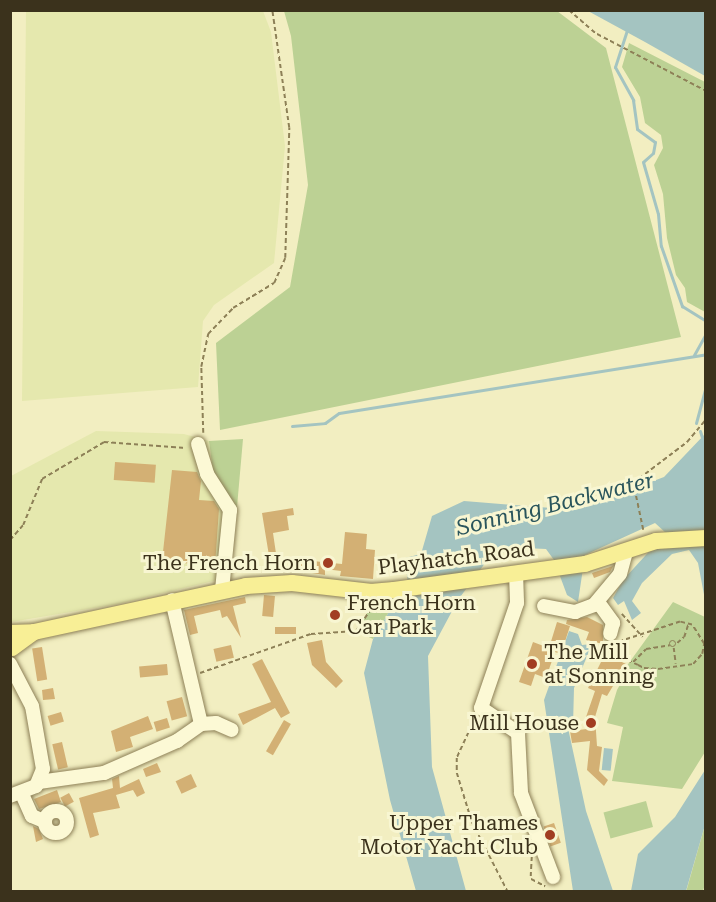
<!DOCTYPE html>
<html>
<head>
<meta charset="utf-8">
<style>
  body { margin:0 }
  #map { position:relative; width:716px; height:902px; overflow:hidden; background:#f2eec1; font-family:"Roboto Serif",serif }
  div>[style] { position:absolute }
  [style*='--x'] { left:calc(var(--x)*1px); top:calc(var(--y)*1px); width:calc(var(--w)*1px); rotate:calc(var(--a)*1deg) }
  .farmland>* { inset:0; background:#e5e8ae }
  .green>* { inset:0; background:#bcd194; transform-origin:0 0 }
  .water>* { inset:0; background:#a4c4c1; transform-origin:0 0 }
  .stream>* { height:3px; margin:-1.5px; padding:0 1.5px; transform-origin:1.5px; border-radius:1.5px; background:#a4c4c1 }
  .building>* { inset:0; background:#d3b074; transform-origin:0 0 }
  .path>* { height:1.5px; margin-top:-0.75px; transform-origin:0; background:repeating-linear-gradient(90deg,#8d8057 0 4.5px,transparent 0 7.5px) }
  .path>.ring { margin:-0.75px; padding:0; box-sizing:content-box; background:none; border:1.5px solid #8d8057; border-radius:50% }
  .roads { filter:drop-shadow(0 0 2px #8d8057) drop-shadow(0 0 2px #8d8057) }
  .minor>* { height:14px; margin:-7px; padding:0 7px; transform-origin:7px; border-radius:7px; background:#fcf9d5 }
  .minor>.ring { margin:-7px; padding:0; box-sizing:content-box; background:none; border:14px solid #fcf9d5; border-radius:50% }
  .major>* { height:16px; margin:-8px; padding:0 8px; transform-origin:8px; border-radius:8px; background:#f8ef96 }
  .dots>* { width:16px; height:16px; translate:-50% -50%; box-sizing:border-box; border:3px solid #f8f6d2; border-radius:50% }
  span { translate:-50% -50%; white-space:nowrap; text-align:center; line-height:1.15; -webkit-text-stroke:6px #f8f6d2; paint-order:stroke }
  .street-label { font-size:21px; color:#3b321c }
  .poi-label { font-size:21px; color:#3b321c }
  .right { translate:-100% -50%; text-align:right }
  .left { translate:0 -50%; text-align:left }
  .water-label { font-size:22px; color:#2a555c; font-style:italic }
  .frame { position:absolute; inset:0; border:12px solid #3b321c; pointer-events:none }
</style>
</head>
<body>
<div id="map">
  <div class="farmland">
    <i style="clip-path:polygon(26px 11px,263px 11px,271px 32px,285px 146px,274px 263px,214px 305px,203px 321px,198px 387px,22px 401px)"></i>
    <i style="clip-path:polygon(96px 431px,184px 434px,209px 441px,213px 472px,237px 507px,230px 577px,118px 604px,11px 622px,11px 476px)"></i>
  </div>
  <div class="green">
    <i style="clip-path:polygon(284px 11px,557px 11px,606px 48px,681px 337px,220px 430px,216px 343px,290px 287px,308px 185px,291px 36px)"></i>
    <i style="clip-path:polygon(629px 43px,705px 82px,705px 312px,687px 302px,685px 288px,676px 275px,667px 238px,663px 194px,654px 165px,663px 148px,661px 135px,645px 123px,640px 97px,622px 67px)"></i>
    <i style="clip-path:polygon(243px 439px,237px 507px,213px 472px,209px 441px)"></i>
    <i style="clip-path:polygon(409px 593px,390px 610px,373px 639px,356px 631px,374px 602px)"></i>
    <i style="clip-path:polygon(673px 602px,705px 617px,705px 752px,682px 789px,612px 781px,623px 727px,607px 723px,617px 690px,626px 674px,631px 677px,634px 672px,626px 667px)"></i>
    <i style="left:646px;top:801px;width:27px;height:44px;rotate:75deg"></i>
    <i style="clip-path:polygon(705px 825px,705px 884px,703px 891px,686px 892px)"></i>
  </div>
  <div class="water">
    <i style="clip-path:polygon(588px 11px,705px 11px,705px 76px,645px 42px)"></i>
    <i style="clip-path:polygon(705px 434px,705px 600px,698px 563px,689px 550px,672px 554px,642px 583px,632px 601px,641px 613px,632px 620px,624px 601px,618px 605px,613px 598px,623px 580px,666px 533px,655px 523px,585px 555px,578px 602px,567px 595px,554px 560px,546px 549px,524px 548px,491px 555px,458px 600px,428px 656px,432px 767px,466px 891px,416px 891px,390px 800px,364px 673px,373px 639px,390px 610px,409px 593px,405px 558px,421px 554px,432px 516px,464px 501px,576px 510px,664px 477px)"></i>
    <i style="clip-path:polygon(569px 631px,578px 634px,582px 645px,592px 644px,574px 688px,573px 726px,568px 728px,586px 811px,613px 891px,573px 891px,544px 700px)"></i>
    <i style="left:604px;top:748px;width:9px;height:22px;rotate:6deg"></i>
    <i style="clip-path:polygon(705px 770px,705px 825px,686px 891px,631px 891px,638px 854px,675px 817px)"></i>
  </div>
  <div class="stream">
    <i style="--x:627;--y:30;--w:39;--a:108"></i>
    <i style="--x:615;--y:67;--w:38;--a:61"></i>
    <i style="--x:633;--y:100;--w:29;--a:82"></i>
    <i style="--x:637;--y:129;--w:22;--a:36"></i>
    <i style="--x:655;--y:142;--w:11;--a:100"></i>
    <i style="--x:653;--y:153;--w:13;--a:138"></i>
    <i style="--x:643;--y:162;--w:54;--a:73.9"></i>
    <i style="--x:658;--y:214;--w:32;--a:85"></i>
    <i style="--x:661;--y:246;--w:64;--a:70.7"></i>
    <i style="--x:682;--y:306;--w:28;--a:32"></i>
    <i style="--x:694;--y:355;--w:25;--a:-61"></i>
    <i style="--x:696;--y:423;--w:39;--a:-75"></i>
    <i style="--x:292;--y:426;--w:33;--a:-5"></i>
    <i style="--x:325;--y:423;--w:17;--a:-36"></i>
    <i style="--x:339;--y:413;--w:372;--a:-9.1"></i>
    <i style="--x:700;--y:431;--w:10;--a:73"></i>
  </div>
  <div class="building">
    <i style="left:115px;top:462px;width:41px;height:18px;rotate:4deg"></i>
    <i style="clip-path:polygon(172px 470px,197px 472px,201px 481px,199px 500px,214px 501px,219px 509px,215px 566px,162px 561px)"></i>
    <i style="clip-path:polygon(293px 508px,294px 515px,287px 516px,289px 530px,273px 533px,278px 567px,271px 568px,262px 513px)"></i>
    <i style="clip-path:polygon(345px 532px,367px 534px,366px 549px,375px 550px,373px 579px,340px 576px,341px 571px,325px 569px,325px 575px,292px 570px,293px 559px,342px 564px)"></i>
    <i style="clip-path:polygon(613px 566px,610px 572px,594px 578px,592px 573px)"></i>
    <i style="left:264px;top:595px;width:11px;height:21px;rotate:5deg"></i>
    <i style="clip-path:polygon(245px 597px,246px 603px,233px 606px,241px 638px,227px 616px,222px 618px,220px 610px,194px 616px,198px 633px,190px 635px,184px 610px)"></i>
    <i style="clip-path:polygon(587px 617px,603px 625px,603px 644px,586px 640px,589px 632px,566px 624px,567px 620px)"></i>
    <i style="clip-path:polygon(557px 622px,570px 626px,561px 654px,555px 652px,546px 678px,535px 674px,531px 686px,519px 682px,533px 642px,549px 648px)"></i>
    <i style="left:275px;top:627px;width:21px;height:7px"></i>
    <i style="clip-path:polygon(322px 640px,326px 662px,343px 681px,336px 688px,312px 665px,307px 643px)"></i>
    <i style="left:231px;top:645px;width:13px;height:18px;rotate:77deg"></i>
    <i style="left:42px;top:647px;width:33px;height:10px;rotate:81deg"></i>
    <i style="clip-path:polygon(605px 654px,626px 664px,607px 696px,602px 694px,595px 717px,597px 746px,602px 747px,599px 771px,608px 780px,604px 786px,587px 770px,590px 741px,572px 743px,570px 731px,587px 729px,586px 717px,595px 691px,588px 688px)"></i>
    <i style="clip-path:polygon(262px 659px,290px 713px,281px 718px,275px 708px,243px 725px,238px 714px,271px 702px,252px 664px)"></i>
    <i style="left:167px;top:664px;width:11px;height:28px;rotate:85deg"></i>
    <i style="clip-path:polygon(53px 688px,55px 699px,43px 700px,42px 690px)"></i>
    <i style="left:182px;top:697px;width:20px;height:16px;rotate:75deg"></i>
    <i style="left:61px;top:712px;width:10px;height:14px;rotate:73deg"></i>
    <i style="clip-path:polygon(148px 716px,153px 729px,130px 737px,133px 747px,116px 752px,111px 731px)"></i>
    <i style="left:167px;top:718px;width:10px;height:14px;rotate:73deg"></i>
    <i style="left:284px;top:720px;width:8px;height:36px;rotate:30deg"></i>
    <i style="left:62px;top:742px;width:26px;height:10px;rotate:77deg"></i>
    <i style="clip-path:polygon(157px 763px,161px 772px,146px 777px,143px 769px)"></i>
    <i style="left:191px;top:774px;width:14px;height:17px;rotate:65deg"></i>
    <i style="clip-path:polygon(119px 776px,120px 788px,139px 779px,145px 793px,137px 797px,133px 790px,116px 795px,120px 808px,93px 813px,99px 835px,90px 838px,79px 798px,113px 788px,112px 779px)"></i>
    <i style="clip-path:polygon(57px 790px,61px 802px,39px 809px,34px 799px)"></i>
    <i style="left:69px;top:793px;width:10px;height:10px;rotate:61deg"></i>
    <i style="left:554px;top:823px;width:21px;height:11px;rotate:71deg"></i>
    <i style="clip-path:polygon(33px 826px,39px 829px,43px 839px,36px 842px)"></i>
  </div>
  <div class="path">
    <i style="--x:569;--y:10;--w:37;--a:41"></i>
    <i style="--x:597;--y:34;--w:123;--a:27.6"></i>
    <i style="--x:203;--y:433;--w:66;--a:-91.7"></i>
    <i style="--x:201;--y:367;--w:34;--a:-78"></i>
    <i style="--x:208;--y:334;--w:36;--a:-46"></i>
    <i style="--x:233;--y:308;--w:48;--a:-31.4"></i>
    <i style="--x:274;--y:283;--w:27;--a:-66"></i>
    <i style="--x:285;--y:258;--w:130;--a:-88.2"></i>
    <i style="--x:289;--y:128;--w:119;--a:-98.2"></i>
    <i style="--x:643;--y:530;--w:48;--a:-102"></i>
    <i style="--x:633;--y:483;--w:68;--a:-37.2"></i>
    <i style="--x:687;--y:442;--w:30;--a:-50"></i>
    <i style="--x:10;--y:540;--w:20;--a:-49"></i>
    <i style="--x:23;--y:525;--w:50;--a:-67.6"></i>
    <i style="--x:42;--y:479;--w:72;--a:-30.8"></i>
    <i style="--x:104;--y:442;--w:82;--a:4.2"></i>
    <i style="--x:622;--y:614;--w:31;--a:48"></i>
    <i class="ring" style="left:669.5px;top:640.5px;width:5.5px;height:5.5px"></i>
    <i style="--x:677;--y:643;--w:9;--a:-41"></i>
    <i style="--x:684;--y:637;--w:13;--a:-72"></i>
    <i style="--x:674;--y:648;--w:16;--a:83"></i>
    <i style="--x:607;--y:651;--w:34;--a:24"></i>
    <i style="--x:638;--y:665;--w:7;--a:27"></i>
    <i style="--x:644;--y:668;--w:14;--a:4"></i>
    <i style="--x:658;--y:669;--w:35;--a:-8"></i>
    <i style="--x:693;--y:664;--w:13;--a:-48"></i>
    <i style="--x:702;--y:654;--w:10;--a:-79"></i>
    <i style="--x:704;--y:644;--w:22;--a:-122"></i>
    <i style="--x:692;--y:625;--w:12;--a:-166"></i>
    <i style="--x:680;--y:622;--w:61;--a:161.9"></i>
    <i style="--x:622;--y:641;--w:16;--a:130"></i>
    <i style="--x:633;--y:662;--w:18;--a:-45"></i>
    <i style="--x:646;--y:649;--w:24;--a:-9"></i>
    <i style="--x:200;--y:673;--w:118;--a:-19.4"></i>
    <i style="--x:311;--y:634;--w:45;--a:-3.8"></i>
    <i style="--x:356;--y:631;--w:30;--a:-56"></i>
    <i style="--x:475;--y:719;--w:43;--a:114.8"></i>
    <i style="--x:457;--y:758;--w:15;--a:90"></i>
    <i style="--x:457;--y:773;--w:51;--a:73"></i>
    <i style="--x:472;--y:822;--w:79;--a:62.8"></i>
    <i style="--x:532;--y:857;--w:22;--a:93"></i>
    <i style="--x:531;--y:879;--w:16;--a:27"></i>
  </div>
  <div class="roads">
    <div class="minor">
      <i style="--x:198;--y:444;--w:31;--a:73"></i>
      <i style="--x:207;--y:474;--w:43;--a:57.4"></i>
      <i style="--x:230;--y:510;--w:80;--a:95.7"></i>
      <i style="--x:516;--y:573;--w:30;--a:88"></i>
      <i style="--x:517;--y:603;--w:111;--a:108.9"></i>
      <i style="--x:481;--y:708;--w:45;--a:34"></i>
      <i style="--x:518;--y:733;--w:60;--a:87.1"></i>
      <i style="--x:521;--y:793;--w:90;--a:69.1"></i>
      <i style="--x:598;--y:602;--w:26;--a:54"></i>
      <i style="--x:613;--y:623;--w:11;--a:105"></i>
      <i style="--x:544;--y:606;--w:32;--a:11"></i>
      <i style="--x:575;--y:612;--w:20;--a:-20"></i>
      <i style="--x:594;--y:605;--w:40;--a:-50"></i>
      <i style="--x:620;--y:574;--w:24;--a:-75"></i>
      <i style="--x:10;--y:664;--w:47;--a:62.4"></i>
      <i style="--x:32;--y:706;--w:64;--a:80.1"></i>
      <i style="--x:43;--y:769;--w:18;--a:112"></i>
      <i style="--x:36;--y:786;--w:28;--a:159"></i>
      <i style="--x:201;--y:724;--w:15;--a:-4"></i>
      <i style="--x:216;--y:723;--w:17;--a:24"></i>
      <i style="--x:39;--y:782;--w:66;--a:-7.9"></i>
      <i style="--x:104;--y:773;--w:80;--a:-23.7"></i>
      <i style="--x:177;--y:741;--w:29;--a:-35"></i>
      <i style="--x:201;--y:724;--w:127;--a:-103.2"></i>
      <i style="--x:22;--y:794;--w:24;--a:66"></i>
      <i style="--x:32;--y:816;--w:13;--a:23"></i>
      <i class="ring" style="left:45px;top:811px;width:8px;height:8px"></i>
    </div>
    <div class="major">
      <i style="--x:10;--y:633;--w:24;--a:-2"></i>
      <i style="--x:34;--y:632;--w:217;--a:-12.2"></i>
      <i style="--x:246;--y:586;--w:46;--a:-3.7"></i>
      <i style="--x:292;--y:583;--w:80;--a:6.5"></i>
      <i style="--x:371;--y:592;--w:23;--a:-5"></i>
      <i style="--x:394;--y:590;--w:193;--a:-7.8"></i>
      <i style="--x:585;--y:564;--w:75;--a:-17.9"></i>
      <i style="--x:656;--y:541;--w:50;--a:-3.4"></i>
      <i style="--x:12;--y:648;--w:27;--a:-36"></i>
    </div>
  </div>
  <div class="dots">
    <i style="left:328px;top:563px;background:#a13d22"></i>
    <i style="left:335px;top:615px;background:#a13d22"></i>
    <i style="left:532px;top:664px;background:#a13d22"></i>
    <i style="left:591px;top:723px;background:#a13d22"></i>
    <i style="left:550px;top:835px;background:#a13d22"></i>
  </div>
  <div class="street-label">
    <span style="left:456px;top:558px;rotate:-7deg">Playhatch Road</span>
  </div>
  <div class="poi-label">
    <span class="right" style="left:316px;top:563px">The French Horn</span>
    <span class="left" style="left:347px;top:615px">French Horn<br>Car Park</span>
    <span class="left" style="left:544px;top:664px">The Mill<br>at Sonning</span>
    <span class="right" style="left:579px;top:723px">Mill House</span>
    <span class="right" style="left:538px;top:835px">Upper Thames<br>Motor Yacht Club</span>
  </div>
  <div class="water-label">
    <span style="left:555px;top:504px;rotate:-14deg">Sonning Backwater</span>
  </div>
  <div class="frame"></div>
</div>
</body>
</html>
